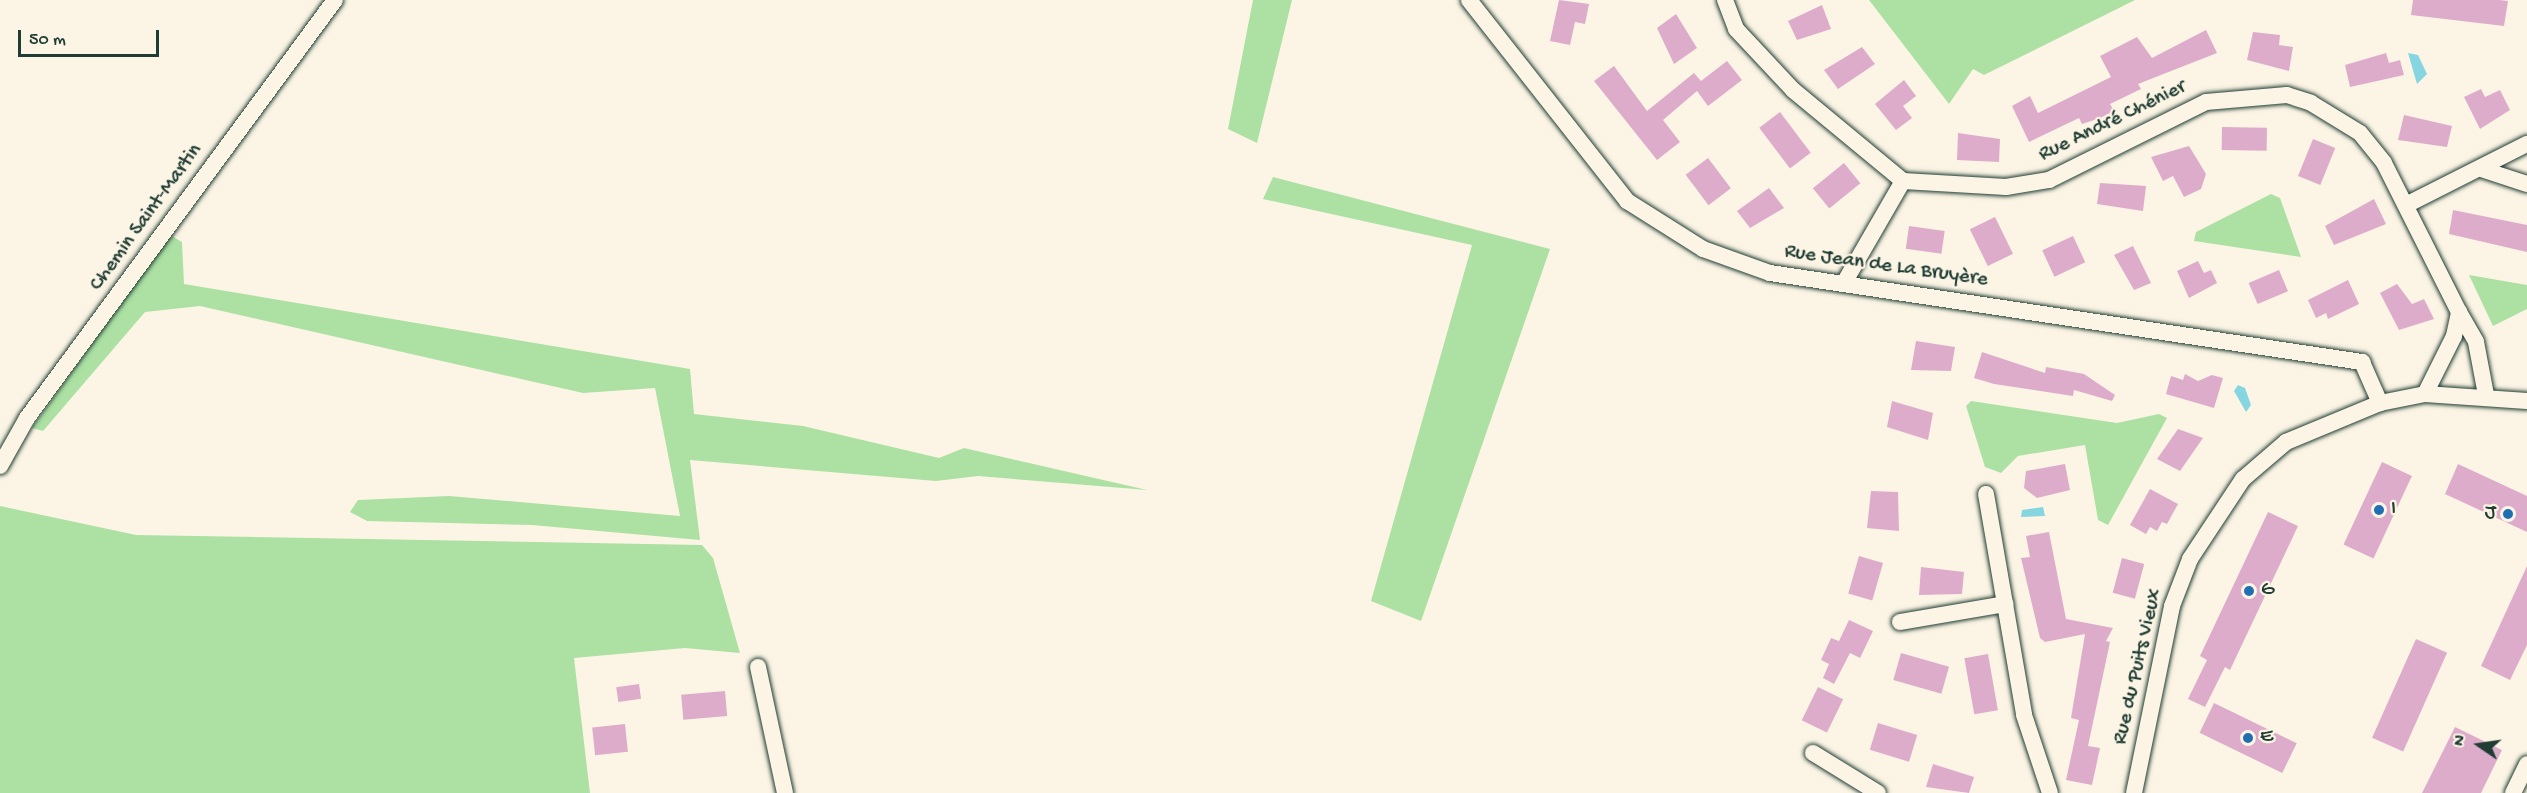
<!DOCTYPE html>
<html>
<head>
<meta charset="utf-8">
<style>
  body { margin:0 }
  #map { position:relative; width:2527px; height:793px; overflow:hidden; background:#fcf5e5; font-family:"Gochi Hand",sans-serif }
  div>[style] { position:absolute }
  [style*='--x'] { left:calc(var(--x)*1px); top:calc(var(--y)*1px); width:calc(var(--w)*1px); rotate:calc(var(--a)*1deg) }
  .green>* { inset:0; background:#ace1a3 }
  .water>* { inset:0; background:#86d6e2 }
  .building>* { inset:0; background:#ddaccb; transform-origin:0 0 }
  .roads { filter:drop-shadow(0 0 2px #1f3d34) drop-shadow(0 0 2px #1f3d34) }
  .minor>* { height:16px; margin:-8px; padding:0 8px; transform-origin:8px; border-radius:8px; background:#fcf5e5 }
  .dots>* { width:16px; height:16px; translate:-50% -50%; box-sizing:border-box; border:3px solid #fcf5e5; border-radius:50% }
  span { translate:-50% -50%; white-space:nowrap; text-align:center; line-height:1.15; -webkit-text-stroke:4.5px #fcf5e5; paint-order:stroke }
  .street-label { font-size:21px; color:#1f3d34 }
  .poi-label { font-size:21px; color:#1f3d34 }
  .left { translate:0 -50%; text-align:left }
  .right { translate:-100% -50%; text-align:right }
  .north { position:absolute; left:2449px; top:715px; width:60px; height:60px; -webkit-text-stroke:4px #fcf5e5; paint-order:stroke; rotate:283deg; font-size:16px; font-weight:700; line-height:24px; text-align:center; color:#1f3d34 }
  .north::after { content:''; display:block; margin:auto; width:21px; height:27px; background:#1f3d34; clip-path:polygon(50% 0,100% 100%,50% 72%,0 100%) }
  .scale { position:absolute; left:18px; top:30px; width:141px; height:27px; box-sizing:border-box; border:3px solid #1f3d34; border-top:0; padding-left:8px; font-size:18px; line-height:21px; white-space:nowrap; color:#1f3d34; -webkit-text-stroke:4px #fcf5e5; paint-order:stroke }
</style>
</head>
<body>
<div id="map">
  <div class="green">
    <i style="clip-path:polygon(1253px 0,1292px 0,1257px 143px,1228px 129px)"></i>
    <i style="clip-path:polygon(1869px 0,2135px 0,1984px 75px,1973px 69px,1949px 104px)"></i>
    <i style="clip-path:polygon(1273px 177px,1550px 249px,1421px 621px,1371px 601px,1472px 245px,1263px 199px)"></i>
    <i style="clip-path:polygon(2271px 194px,2280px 198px,2301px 257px,2194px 241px,2196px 232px)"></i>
    <i style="clip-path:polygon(170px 235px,182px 242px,184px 284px,690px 369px,694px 414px,803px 426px,939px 458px,964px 448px,1147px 490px,978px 476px,936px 481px,690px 460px,700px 540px,532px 525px,367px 521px,350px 512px,358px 500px,449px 496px,680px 516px,655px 388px,583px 393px,200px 306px,145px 312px,43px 431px,32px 428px)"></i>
    <i style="clip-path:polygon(2469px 275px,2527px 285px,2527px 309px,2493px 326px)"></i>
    <i style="clip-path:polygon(1971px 401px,2117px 423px,2159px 414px,2167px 418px,2108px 525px,2098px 520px,2085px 445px,2018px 456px,2001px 473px,1985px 467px,1966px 406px)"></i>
    <i style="clip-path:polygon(0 506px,136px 535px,702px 545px,713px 558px,740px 653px,685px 648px,574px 658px,590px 793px,0 793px)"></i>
  </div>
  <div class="water">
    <i style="clip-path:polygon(2408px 53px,2418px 55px,2427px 74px,2417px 84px)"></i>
    <i style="clip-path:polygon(2238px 385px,2245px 388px,2251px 405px,2246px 412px,2234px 391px)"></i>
    <i style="clip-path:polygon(2043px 507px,2045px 516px,2021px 517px,2022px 510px)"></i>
  </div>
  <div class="building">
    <i style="clip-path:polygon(1559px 0,1589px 4px,1585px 24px,1575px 22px,1570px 45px,1550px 41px)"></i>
    <i style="clip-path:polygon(2413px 0,2499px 0,2508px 1px,2504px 26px,2411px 15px)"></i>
    <i style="clip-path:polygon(1822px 5px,1831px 29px,1797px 40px,1788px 21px)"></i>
    <i style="clip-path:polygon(1676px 14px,1697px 48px,1674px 64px,1657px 28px)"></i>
    <i style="clip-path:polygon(2206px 30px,2217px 53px,2138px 84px,2141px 89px,2110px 104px,2114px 111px,2100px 118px,2082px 124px,2079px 118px,2029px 142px,2012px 106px,2030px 96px,2038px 113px,2111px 77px,2100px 56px,2137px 37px,2152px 58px)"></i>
    <i style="clip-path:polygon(2253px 32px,2280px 35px,2279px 45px,2293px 47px,2289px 71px,2247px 60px)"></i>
    <i style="clip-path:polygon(1862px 47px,1875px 64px,1838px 89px,1824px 70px)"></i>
    <i style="clip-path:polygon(2386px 53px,2389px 63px,2400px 60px,2404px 75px,2350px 87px,2345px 65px)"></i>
    <i style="clip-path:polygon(1727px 61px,1742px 80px,1708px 106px,1697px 91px,1663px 120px,1680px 142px,1657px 160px,1594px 81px,1614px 66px,1647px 111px,1694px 73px,1701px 81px)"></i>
    <i style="clip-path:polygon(1904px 80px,1916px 96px,1903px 106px,1912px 118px,1896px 130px,1875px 104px)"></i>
    <i style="clip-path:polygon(2481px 89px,2485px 97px,2500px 90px,2510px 110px,2480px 129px,2464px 97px)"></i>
    <i style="left:1780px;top:112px;width:51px;height:26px;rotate:53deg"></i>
    <i style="clip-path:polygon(2404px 115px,2452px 126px,2447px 147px,2398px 140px)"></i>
    <i style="left:2222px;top:127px;width:45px;height:23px;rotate:1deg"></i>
    <i style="clip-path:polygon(1958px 133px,2000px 139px,1999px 162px,1957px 160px)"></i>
    <i style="left:2313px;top:139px;width:24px;height:40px;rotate:22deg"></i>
    <i style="clip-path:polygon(2189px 146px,2206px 174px,2201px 189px,2184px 197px,2173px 176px,2163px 181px,2151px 157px)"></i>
    <i style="left:1708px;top:158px;width:38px;height:28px;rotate:53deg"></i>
    <i style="left:1844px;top:163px;width:26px;height:40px;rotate:51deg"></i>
    <i style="clip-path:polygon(2100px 183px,2146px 186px,2143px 211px,2097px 204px)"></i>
    <i style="clip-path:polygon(1769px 188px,1784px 208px,1750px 228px,1737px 211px)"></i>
    <i style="clip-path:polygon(2374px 199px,2386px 224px,2334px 245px,2325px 226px)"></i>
    <i style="clip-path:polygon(2453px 210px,2527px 225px,2527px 252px,2449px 234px)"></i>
    <i style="left:1995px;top:217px;width:41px;height:28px;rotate:64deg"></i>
    <i style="left:1909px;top:226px;width:36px;height:23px;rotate:8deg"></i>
    <i style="left:2073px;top:236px;width:29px;height:34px;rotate:65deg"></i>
    <i style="clip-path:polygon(2133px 246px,2151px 283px,2134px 290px,2114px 255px)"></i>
    <i style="clip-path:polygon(2198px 261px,2204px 273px,2211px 270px,2217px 283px,2189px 298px,2177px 271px)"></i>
    <i style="left:2279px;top:270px;width:23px;height:33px;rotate:67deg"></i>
    <i style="clip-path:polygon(2348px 280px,2359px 304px,2328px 319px,2326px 313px,2316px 318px,2308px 300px)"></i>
    <i style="clip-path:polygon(2397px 284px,2412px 304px,2424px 299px,2434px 319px,2399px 330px,2380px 293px)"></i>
    <i style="clip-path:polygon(1916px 341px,1955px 347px,1951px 371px,1911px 370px)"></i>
    <i style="clip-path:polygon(1982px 352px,2045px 373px,2046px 367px,2084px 374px,2115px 395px,2112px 401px,2074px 390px,2073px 396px,1994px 384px,1974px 378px)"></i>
    <i style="clip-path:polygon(2185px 374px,2198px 381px,2212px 375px,2223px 378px,2214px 408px,2166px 394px,2171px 376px,2183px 380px)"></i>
    <i style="clip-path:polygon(1892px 401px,1933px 413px,1928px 440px,1887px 427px)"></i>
    <i style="clip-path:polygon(2178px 429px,2203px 438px,2180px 471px,2157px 459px)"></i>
    <i style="left:2382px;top:462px;width:33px;height:91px;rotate:25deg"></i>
    <i style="clip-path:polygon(2065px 464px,2070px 490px,2037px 498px,2024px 488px,2026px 471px)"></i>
    <i style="clip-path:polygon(2458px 464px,2527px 496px,2527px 532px,2445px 494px)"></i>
    <i style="clip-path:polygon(2150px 489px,2178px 504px,2167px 524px,2162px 522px,2157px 531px,2150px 527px,2146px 534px,2130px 525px)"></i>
    <i style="clip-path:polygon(1871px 491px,1898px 492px,1899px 531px,1867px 528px)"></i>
    <i style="clip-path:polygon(2268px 512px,2298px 526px,2230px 670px,2225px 667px,2205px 707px,2188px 699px,2207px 660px,2200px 656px)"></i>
    <i style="clip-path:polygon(2049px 532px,2066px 619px,2113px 628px,2106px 641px,2110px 642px,2088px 746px,2100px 748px,2092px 785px,2066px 780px,2079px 720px,2071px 718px,2085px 634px,2045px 642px,2040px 638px,2021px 558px,2030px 557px,2026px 536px)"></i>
    <i style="left:1859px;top:556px;width:25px;height:39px;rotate:16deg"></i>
    <i style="left:2122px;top:558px;width:23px;height:36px;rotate:15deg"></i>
    <i style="clip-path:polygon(2527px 566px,2527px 645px,2510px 680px,2481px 666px)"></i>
    <i style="clip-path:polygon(1921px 567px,1964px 572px,1962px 594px,1919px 595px)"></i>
    <i style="clip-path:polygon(1849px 620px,1873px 631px,1860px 658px,1850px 653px,1834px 684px,1823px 678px,1829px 664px,1821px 660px,1831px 638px,1839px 641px)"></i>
    <i style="left:2416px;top:639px;width:34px;height:108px;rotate:24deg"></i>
    <i style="left:1901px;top:653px;width:50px;height:28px;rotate:16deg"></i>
    <i style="left:1988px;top:654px;width:57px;height:24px;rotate:80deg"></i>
    <i style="left:639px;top:684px;width:15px;height:23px;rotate:82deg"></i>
    <i style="left:1818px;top:687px;width:28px;height:37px;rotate:26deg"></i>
    <i style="left:725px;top:691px;width:25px;height:44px;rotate:85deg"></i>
    <i style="left:2214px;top:703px;width:92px;height:33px;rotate:26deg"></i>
    <i style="left:1878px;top:723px;width:41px;height:28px;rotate:17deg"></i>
    <i style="left:625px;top:724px;width:28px;height:33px;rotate:84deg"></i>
    <i style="clip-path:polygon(2455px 727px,2502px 750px,2481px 793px,2422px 793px)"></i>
    <i style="clip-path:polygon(1933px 764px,1974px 777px,1969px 793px,1926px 787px)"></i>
  </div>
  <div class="roads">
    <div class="minor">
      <i style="--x:1469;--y:0;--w:256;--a:51.8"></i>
      <i style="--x:1627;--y:201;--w:90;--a:32.3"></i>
      <i style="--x:1703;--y:249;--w:71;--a:19.7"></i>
      <i style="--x:1770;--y:273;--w:599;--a:8.55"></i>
      <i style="--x:2362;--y:362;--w:45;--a:66.3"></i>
      <i style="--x:1725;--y:0;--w:31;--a:69"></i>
      <i style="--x:1736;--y:29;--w:83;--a:46.9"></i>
      <i style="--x:1793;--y:90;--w:143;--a:39.6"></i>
      <i style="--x:1903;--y:181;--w:103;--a:3.3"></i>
      <i style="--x:2006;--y:187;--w:44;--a:-9.2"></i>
      <i style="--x:2049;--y:180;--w:175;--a:-26.4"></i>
      <i style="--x:2206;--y:102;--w:81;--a:-4.9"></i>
      <i style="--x:2287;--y:95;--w:25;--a:18"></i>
      <i style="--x:2311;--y:103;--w:57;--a:31.5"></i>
      <i style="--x:2360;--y:133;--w:38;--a:51"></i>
      <i style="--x:2384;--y:163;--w:167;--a:63.3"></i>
      <i style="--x:2481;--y:169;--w:48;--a:18.1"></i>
      <i style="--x:2406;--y:205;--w:136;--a:-26.8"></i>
      <i style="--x:1844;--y:283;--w:118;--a:-60"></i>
      <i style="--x:2425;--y:394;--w:65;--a:-63.4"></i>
      <i style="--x:2454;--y:336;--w:25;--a:-78"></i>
      <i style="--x:2459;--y:312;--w:34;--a:60"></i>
      <i style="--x:2476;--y:342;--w:54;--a:79.3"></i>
      <i style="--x:0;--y:466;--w:55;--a:-60.6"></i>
      <i style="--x:27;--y:418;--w:519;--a:-53.62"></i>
      <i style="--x:1986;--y:494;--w:224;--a:80.2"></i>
      <i style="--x:2024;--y:715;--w:82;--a:71.6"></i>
      <i style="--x:1900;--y:622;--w:107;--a:-9.7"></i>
      <i style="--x:758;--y:667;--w:129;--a:77.9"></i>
      <i style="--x:1813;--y:753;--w:76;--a:31.6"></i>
      <i style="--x:2134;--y:793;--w:191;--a:-78.5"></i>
      <i style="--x:2172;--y:606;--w:50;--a:-69"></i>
      <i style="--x:2190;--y:559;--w:96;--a:-56.5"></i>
      <i style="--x:2243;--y:479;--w:57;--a:-40.7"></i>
      <i style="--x:2286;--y:442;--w:102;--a:-22.5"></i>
      <i style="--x:2380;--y:403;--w:46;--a:-11.3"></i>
      <i style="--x:2425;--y:394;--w:102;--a:3.9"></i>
      <i style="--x:2513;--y:793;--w:32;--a:-64"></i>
    </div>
  </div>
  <div class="dots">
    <i style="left:2379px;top:510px;background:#1f6fb2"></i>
    <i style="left:2508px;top:514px;background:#1f6fb2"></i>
    <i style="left:2249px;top:591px;background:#1f6fb2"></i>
    <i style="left:2248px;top:738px;background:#1f6fb2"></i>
  </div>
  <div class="street-label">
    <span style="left:2113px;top:122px;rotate:-26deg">Rue André Chénier</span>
    <span style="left:147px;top:218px;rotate:-54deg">Chemin Saint-Martin</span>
    <span style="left:1886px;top:267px;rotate:8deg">Rue Jean de La Bruyère</span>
    <span style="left:2139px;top:667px;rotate:-77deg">Rue du Puits Vieux</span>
  </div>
  <div class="poi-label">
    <span class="left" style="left:2391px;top:510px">I</span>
    <span class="right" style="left:2496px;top:514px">J</span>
    <span class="left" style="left:2261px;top:591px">G</span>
    <span class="left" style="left:2260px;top:738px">E</span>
  </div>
  <div class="north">N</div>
  <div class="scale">50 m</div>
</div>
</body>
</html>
